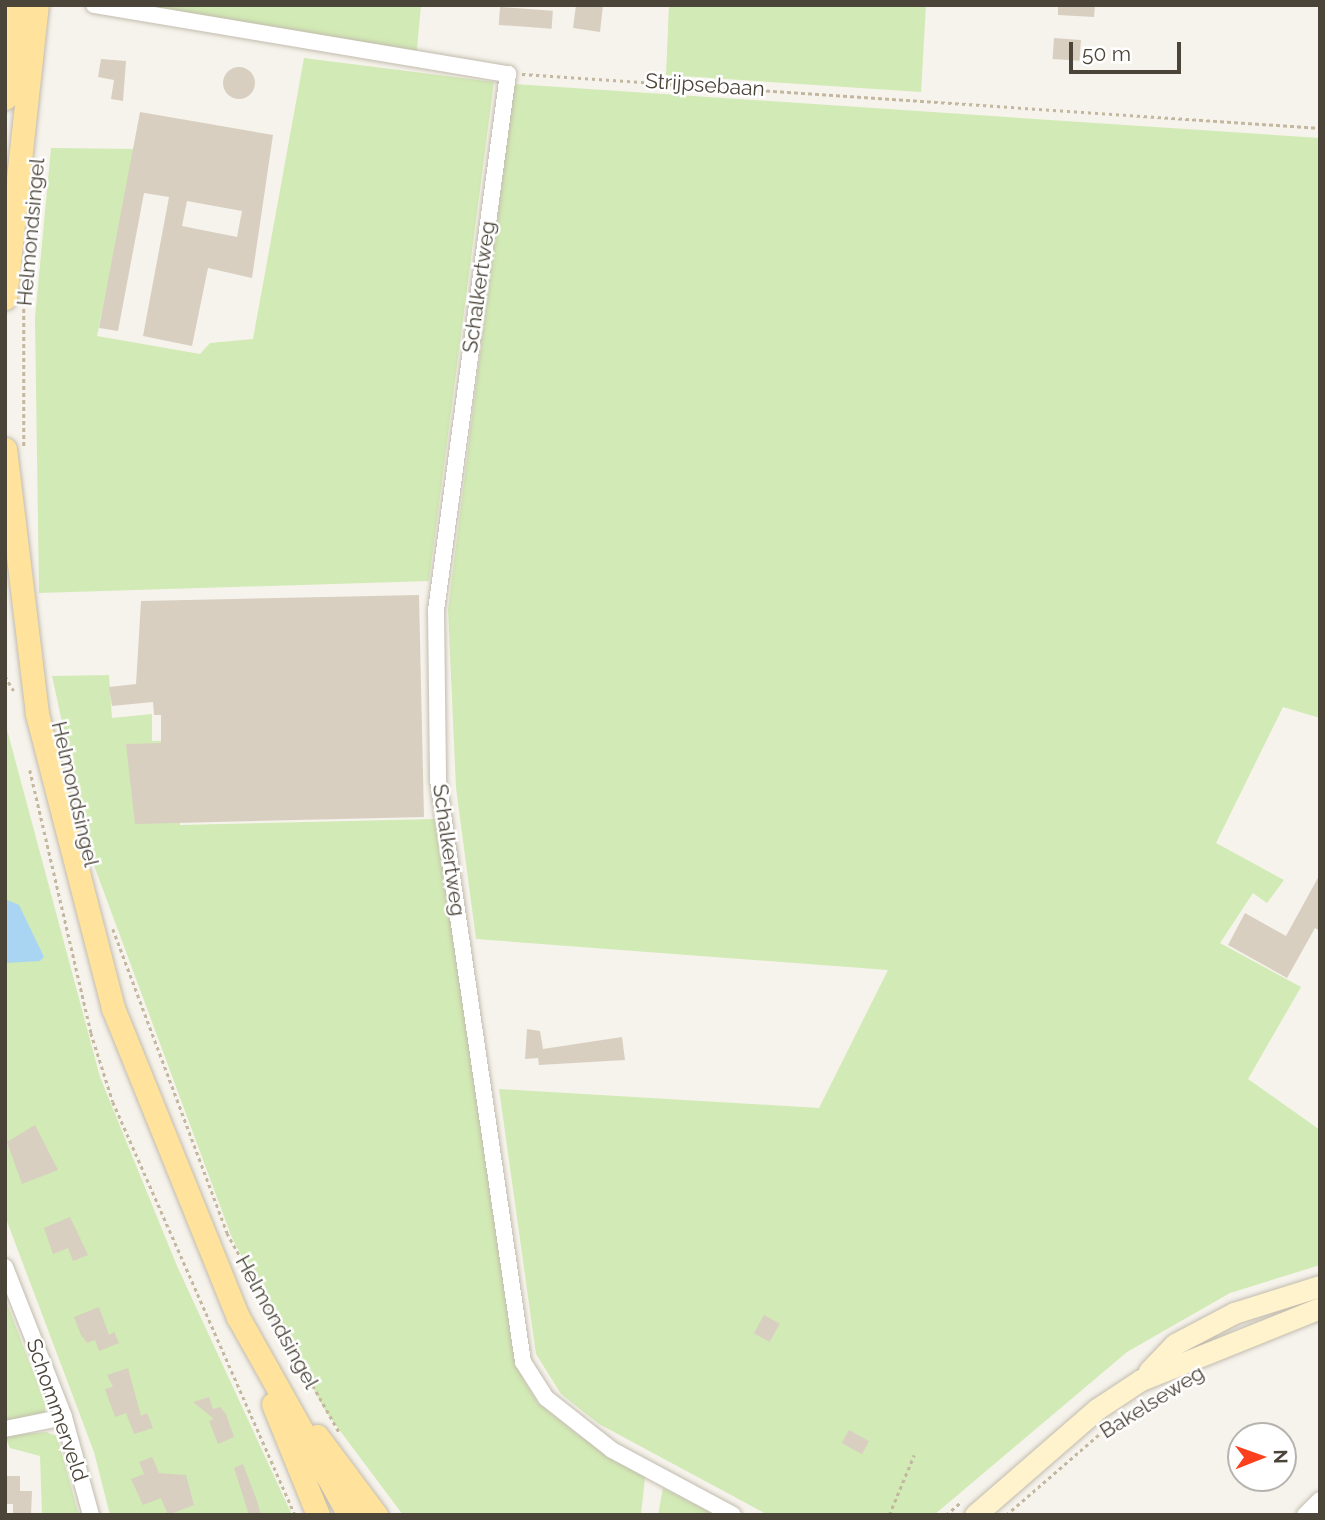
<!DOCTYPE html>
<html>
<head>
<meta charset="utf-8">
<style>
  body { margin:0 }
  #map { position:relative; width:1325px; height:1520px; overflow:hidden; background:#f6f3ec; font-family:Raleway,sans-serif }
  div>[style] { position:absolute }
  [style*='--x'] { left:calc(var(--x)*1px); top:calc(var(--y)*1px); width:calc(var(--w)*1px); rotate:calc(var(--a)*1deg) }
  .green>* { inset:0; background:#d2eab5 }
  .water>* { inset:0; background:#a9d4f2 }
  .building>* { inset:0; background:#d8cfc1; transform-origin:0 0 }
  .round { border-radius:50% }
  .path>* { height:2.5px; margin-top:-1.25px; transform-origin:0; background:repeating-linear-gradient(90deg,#c4b79f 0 3.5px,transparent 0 7px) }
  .roads { filter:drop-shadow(0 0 2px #c2bbae) drop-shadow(0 0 2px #c2bbae) }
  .street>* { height:16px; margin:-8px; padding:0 8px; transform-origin:8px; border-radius:8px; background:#fff }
  .secondary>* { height:21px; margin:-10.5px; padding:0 10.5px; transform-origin:10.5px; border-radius:10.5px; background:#fff3cd }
  .primary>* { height:23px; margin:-11.5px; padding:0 11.5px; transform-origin:11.5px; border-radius:11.5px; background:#ffe39c }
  span { translate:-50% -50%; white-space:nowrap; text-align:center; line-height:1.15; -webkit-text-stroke:5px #fff; paint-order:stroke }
  .street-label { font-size:21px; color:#4b4439 }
  .frame { position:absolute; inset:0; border:7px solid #4b4439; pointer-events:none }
  .north { position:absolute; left:1227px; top:1422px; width:70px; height:70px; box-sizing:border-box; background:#fff; border:2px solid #b7b4b0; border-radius:50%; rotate:89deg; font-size:19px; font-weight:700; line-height:28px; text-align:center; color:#4b4439 }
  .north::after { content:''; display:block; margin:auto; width:24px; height:32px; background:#fc3f1d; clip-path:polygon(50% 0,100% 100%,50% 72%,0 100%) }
  .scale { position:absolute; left:1069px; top:42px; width:112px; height:32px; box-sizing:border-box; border:4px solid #4b4439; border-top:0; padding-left:9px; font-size:21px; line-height:24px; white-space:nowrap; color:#4b4439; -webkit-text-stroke:5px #fff; paint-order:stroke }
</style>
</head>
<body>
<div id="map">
  <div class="green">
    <i style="clip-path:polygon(99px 5px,421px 5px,416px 59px)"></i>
    <i style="clip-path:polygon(669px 5px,926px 5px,921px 92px,666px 75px)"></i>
    <i style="clip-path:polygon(304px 58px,494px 82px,429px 581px,39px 593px,35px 318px,51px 148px,136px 149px,97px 336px,200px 354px,210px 343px,253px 339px)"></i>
    <i style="clip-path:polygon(514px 84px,1320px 138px,1320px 718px,1283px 707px,1216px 843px,1284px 880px,1267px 903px,1253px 893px,1220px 943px,1301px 987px,1248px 1079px,1320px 1130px,1320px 1265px,1230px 1293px,1127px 1352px,934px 1515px,768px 1515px,599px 1424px,561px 1394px,536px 1354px,499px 1089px,819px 1108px,888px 970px,476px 939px,456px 788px,448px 609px)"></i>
    <i style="clip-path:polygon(109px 675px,112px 718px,152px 714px,152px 741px,179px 740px,180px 825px,435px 819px,523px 1379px,538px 1403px,578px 1435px,645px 1477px,641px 1515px,403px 1515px,326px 1412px,232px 1238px,92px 860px,52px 676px)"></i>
    <i style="clip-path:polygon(5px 722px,100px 1077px,177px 1266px,292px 1515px,110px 1515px,94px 1452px,5px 1216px)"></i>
    <i style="clip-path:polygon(5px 1298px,45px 1403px,45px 1414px,5px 1423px)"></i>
    <i style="clip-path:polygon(46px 1432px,57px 1436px,79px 1515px,42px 1515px,40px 1456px,10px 1448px,5px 1436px)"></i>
    <i style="clip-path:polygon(663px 1488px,715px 1515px,658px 1515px)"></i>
  </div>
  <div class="water">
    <i style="clip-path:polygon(7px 900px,19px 905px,44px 957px,40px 961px,5px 963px)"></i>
  </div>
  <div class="building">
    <i style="clip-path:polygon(576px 5px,603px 5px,600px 32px,573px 28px)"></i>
    <i style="clip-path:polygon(1058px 5px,1095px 5px,1094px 17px,1058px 15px)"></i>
    <i style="left:500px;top:7px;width:53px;height:18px;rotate:4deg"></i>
    <i style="left:1054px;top:38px;width:27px;height:21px;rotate:4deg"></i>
    <i style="clip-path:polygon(101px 59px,126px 61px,123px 101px,111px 99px,114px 80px,98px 77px)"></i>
    <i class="round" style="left:223px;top:67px;width:32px;height:32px"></i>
    <i style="clip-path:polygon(evenodd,140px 112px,273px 135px,252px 278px,208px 268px,192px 346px,143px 336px,169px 197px,144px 193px,118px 331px,99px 328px,140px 112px,187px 201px,242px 211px,237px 237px,182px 226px,187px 201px)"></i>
    <i style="clip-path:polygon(419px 595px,424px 817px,135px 824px,126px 744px,161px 743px,161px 715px,154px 715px,153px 702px,112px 706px,109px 687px,136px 684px,141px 601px)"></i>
    <i style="clip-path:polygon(1320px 874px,1320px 931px,1315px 928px,1287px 978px,1228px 945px,1245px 913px,1286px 936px)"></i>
    <i style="clip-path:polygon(527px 1029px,540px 1031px,543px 1049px,622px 1037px,625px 1060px,539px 1065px,538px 1058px,525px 1059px)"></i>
    <i style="clip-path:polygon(35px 1125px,58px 1170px,22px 1184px,7px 1142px)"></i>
    <i style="clip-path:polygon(70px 1217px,88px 1255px,73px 1261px,68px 1248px,53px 1254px,44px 1228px)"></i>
    <i style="clip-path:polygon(99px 1307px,109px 1335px,114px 1332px,119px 1343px,99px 1351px,95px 1340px,87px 1343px,81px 1335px,74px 1317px)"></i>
    <i style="left:764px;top:1315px;width:18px;height:21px;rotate:29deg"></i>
    <i style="clip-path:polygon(128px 1368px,141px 1416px,147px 1413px,153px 1428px,134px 1434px,126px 1413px,115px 1417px,105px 1389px,113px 1387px,107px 1375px)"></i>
    <i style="clip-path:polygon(209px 1397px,213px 1409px,220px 1407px,226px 1414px,234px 1437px,218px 1444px,209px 1421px,214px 1419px,193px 1402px)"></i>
    <i style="left:849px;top:1430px;width:23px;height:15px;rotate:29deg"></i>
    <i style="clip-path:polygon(152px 1457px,159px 1473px,186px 1475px,194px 1505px,168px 1515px,161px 1498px,143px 1505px,131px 1479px,144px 1474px,139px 1462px)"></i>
    <i style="clip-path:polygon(243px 1464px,256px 1498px,261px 1515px,249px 1515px,234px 1468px)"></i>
    <i style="clip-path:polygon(5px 1476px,20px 1476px,20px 1491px,32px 1491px,31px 1515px,13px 1515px,13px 1504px,5px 1504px)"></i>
  </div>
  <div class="path">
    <i style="--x:522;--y:74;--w:800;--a:3.87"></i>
    <i style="--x:24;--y:302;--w:144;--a:90"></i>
    <i style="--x:5;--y:676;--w:17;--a:59"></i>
    <i style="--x:30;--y:770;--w:270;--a:76.9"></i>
    <i style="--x:91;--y:1033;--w:72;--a:72.3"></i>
    <i style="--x:113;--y:1102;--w:451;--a:66.2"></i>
    <i style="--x:113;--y:929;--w:325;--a:69.4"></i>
    <i style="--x:227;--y:1233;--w:228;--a:60.6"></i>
    <i style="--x:889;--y:1515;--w:65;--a:-67.4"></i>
    <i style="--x:946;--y:1515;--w:21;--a:-41"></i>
    <i style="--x:1006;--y:1515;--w:147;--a:-40.9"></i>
    <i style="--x:1117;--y:1419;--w:46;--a:-31.6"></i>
  </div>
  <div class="roads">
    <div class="street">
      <i style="--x:94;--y:5;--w:420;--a:9.5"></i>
      <i style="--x:508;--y:74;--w:542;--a:97.64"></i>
      <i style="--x:436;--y:611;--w:169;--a:89.3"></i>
      <i style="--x:438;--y:780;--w:588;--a:81.69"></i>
      <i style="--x:523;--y:1362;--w:43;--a:57.4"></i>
      <i style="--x:546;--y:1398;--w:84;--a:38.2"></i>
      <i style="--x:612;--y:1450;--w:137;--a:28.2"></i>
      <i style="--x:5;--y:1267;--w:161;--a:68.5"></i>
      <i style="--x:64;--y:1417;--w:102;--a:74.6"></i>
      <i style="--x:5;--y:1429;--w:60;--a:-11.5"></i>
      <i style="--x:1305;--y:1515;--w:21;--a:-45"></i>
    </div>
    <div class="secondary">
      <i style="--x:1149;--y:1371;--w:37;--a:-46"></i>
      <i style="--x:1175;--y:1344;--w:67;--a:-27.7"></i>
      <i style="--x:1234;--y:1313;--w:90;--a:-17.4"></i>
      <i style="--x:975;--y:1515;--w:162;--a:-41"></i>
      <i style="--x:1097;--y:1409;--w:53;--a:-33.4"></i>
      <i style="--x:1141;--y:1380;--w:193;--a:-21.9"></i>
    </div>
    <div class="primary">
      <i style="--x:5;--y:98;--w:94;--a:-83.9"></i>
      <i style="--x:5;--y:298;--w:295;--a:-83.8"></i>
      <i style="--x:5;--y:449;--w:267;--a:83.1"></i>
      <i style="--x:37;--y:714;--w:304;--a:75.5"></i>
      <i style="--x:113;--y:1008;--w:333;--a:68"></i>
      <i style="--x:238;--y:1317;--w:227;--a:60.7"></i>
      <i style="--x:273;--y:1404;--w:120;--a:67.9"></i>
      <i style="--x:317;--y:1436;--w:99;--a:53.2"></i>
    </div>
  </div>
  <div class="street-label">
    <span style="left:705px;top:85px;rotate:4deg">Strijpsebaan</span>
    <span style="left:31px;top:232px;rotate:-85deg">Helmondsingel</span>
    <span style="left:479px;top:287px;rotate:-82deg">Schalkertweg</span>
    <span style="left:75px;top:794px;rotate:77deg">Helmondsingel</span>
    <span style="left:449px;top:850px;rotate:82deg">Schalkertweg</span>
    <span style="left:277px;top:1322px;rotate:61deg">Helmondsingel</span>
    <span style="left:1152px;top:1402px;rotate:-32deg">Bakelseweg</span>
    <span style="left:57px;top:1410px;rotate:71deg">Schommerveld</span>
  </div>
  <div class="frame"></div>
  <div class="north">N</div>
  <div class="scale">50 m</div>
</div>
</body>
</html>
